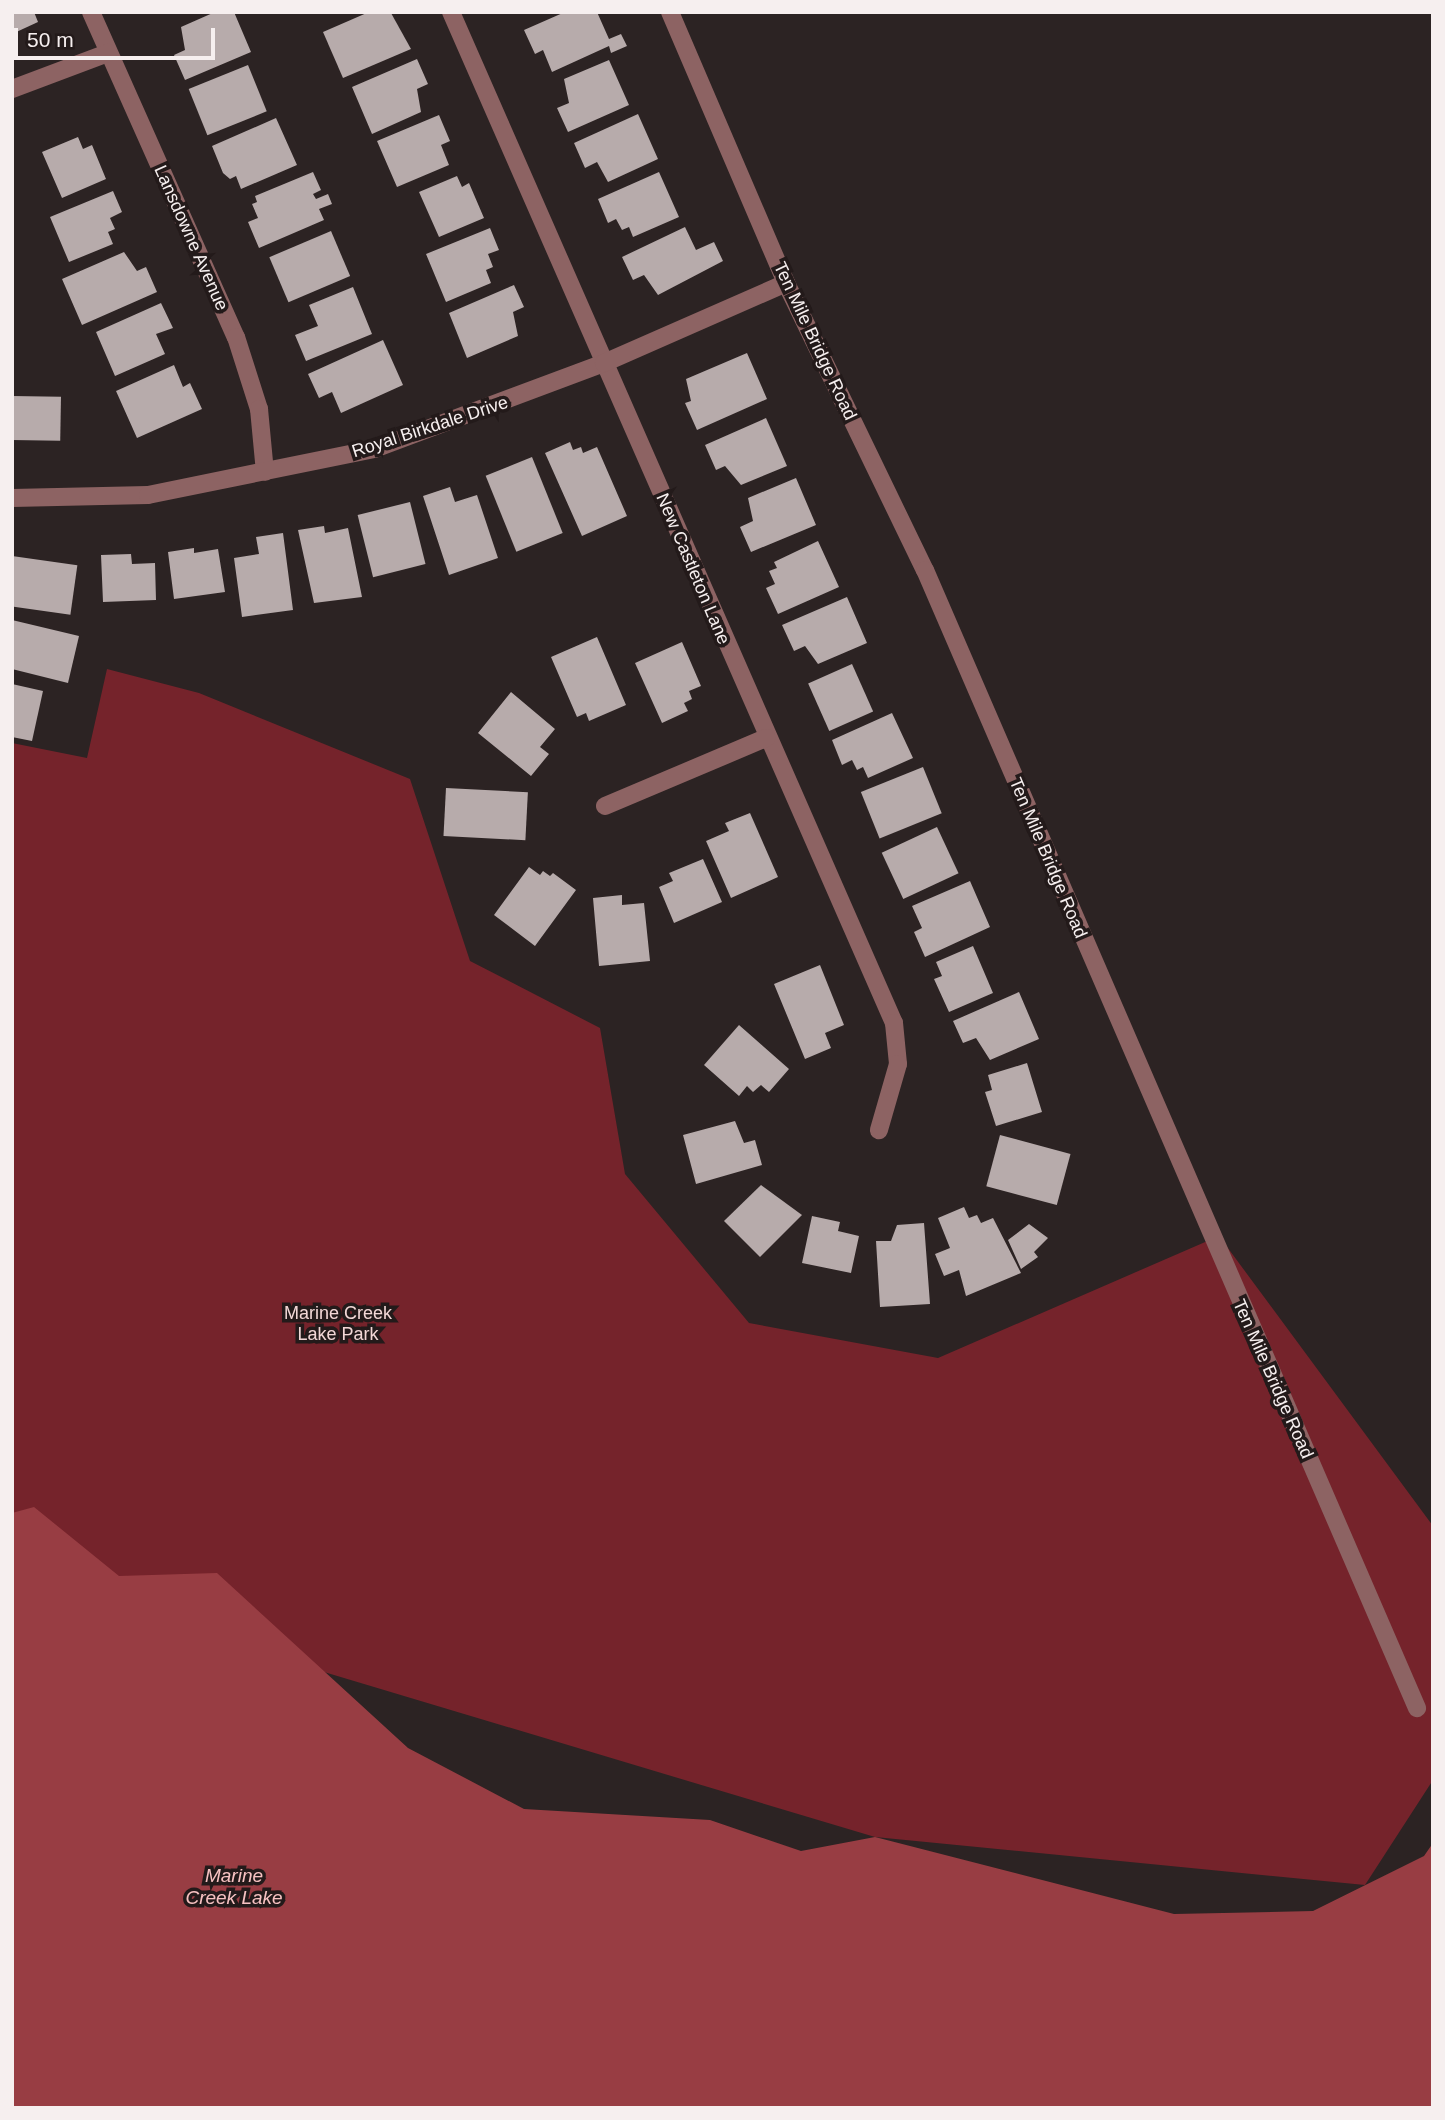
<!DOCTYPE html>
<html>
<head>
<meta charset="utf-8">
<style>
  body { margin:0 }
  #map { position:relative; width:1445px; height:2120px; overflow:hidden; background:#2c2323; font-family:Arial,sans-serif }
  div>[style] { position:absolute }
  [style*='--x'] { left:calc(var(--x)*1px); top:calc(var(--y)*1px); width:calc(var(--w)*1px); rotate:calc(var(--a)*1deg) }
  .green>* { inset:0; background:#75232b }
  .water>* { inset:0; background:#983d43 }
  .building>* { inset:0; background:#b7abab; transform-origin:0 0 }
  .minor>* { height:18px; margin:-9px; padding:0 9px; transform-origin:9px; border-radius:9px; background:#8d6363 }
  span { translate:-50% -50%; white-space:nowrap; text-align:center; line-height:1.15; -webkit-text-stroke:7px #231a1a; paint-order:stroke }
  .street-label { font-size:18px; color:#f6efef }
  .park-label { font-size:18px; color:#f2d7d6 }
  .water-label { font-size:19px; color:#f7c2c2; font-style:italic }
  .frame { position:absolute; inset:0; border:14px solid #f6efef; pointer-events:none }
  .scale { position:absolute; left:14px; top:28px; width:201px; height:32px; box-sizing:border-box; border:4px solid #f6efef; border-top:0; padding-left:9px; font-size:21px; line-height:24px; white-space:nowrap; color:#f6efef; -webkit-text-stroke:5px #231a1a; paint-order:stroke }
</style>
</head>
<body>
<div id="map">
  <div class="green">
    <i style="clip-path:polygon(107px 669px,199px 693px,410px 779px,470px 961px,600px 1028px,625px 1174px,749px 1323px,938px 1358px,1219px 1236px,1433px 1526px,1433px 1780px,1365px 1885px,875px 1837px,324px 1672px,72px 1566px,12px 1573px,12px 743px,87px 758px)"></i>
  </div>
  <div class="water">
    <i style="clip-path:polygon(34px 1507px,119px 1576px,217px 1573px,408px 1748px,524px 1809px,710px 1820px,801px 1851px,875px 1837px,1174px 1914px,1313px 1911px,1424px 1856px,1433px 1843px,1433px 2108px,12px 2108px,12px 1513px)"></i>
  </div>
  <div class="building">
    <i style="clip-path:polygon(12px 12px,34px 12px,38px 22px,12px 34px)"></i>
    <i style="clip-path:polygon(215px 12px,234px 12px,251px 52px,185px 80px,174px 55px,185px 50px,181px 27px)"></i>
    <i style="clip-path:polygon(369px 12px,391px 13px,411px 49px,343px 78px,323px 32px)"></i>
    <i style="clip-path:polygon(565px 12px,597px 12px,609px 39px,621px 34px,627px 46px,611px 53px,609px 46px,552px 72px,543px 50px,535px 54px,524px 30px)"></i>
    <i style="clip-path:polygon(417px 59px,428px 84px,417px 89px,421px 112px,372px 134px,352px 87px)"></i>
    <i style="clip-path:polygon(609px 60px,629px 105px,568px 132px,557px 108px,569px 103px,564px 79px)"></i>
    <i style="left:248px;top:65px;width:50px;height:64px;rotate:68deg"></i>
    <i style="clip-path:polygon(638px 114px,658px 159px,608px 182px,597px 162px,585px 168px,574px 143px)"></i>
    <i style="clip-path:polygon(439px 115px,450px 141px,441px 145px,449px 165px,397px 187px,377px 141px)"></i>
    <i style="clip-path:polygon(276px 118px,297px 165px,241px 189px,236px 176px,230px 179px,223px 173px,212px 146px)"></i>
    <i style="clip-path:polygon(78px 137px,83px 149px,92px 145px,106px 179px,62px 198px,42px 152px)"></i>
    <i style="clip-path:polygon(313px 172px,321px 190px,313px 194px,316px 199px,328px 194px,332px 204px,319px 209px,324px 220px,259px 248px,248px 222px,258px 218px,252px 204px,257px 202px,255px 196px)"></i>
    <i style="clip-path:polygon(659px 172px,679px 217px,633px 237px,629px 227px,622px 230px,616px 219px,608px 223px,598px 199px)"></i>
    <i style="clip-path:polygon(457px 176px,462px 187px,469px 183px,484px 218px,439px 237px,419px 192px)"></i>
    <i style="clip-path:polygon(113px 191px,122px 212px,110px 218px,115px 229px,108px 232px,113px 244px,69px 262px,50px 217px)"></i>
    <i style="clip-path:polygon(685px 227px,696px 250px,714px 242px,723px 261px,658px 295px,644px 275px,633px 280px,622px 257px)"></i>
    <i style="clip-path:polygon(490px 228px,499px 250px,488px 254px,493px 267px,486px 270px,491px 283px,446px 302px,426px 254px)"></i>
    <i style="left:331px;top:231px;width:49px;height:67px;rotate:67deg"></i>
    <i style="clip-path:polygon(124px 252px,137px 271px,146px 267px,157px 292px,82px 325px,62px 279px)"></i>
    <i style="clip-path:polygon(514px 285px,524px 307px,513px 312px,518px 336px,467px 358px,449px 313px)"></i>
    <i style="clip-path:polygon(353px 287px,372px 334px,306px 361px,295px 335px,318px 326px,309px 305px)"></i>
    <i style="clip-path:polygon(161px 303px,173px 328px,156px 334px,165px 354px,115px 376px,96px 332px)"></i>
    <i style="clip-path:polygon(383px 340px,403px 385px,341px 413px,332px 392px,319px 398px,308px 374px)"></i>
    <i style="clip-path:polygon(747px 353px,767px 399px,697px 430px,685px 403px,691px 401px,686px 379px)"></i>
    <i style="clip-path:polygon(174px 365px,183px 387px,190px 383px,202px 409px,137px 438px,116px 391px)"></i>
    <i style="left:12px;top:396px;width:49px;height:44px;rotate:1deg"></i>
    <i style="clip-path:polygon(766px 418px,787px 466px,741px 485px,725px 466px,716px 470px,705px 445px)"></i>
    <i style="clip-path:polygon(570px 442px,573px 450px,581px 447px,583px 453px,597px 447px,627px 516px,582px 536px,545px 453px)"></i>
    <i style="left:532px;top:457px;width:82px;height:50px;rotate:68deg"></i>
    <i style="clip-path:polygon(796px 478px,816px 525px,751px 552px,740px 527px,753px 521px,748px 498px)"></i>
    <i style="clip-path:polygon(450px 487px,455px 502px,477px 495px,498px 558px,449px 575px,423px 496px)"></i>
    <i style="left:410px;top:502px;width:64px;height:54px;rotate:76deg"></i>
    <i style="clip-path:polygon(324px 526px,325px 533px,348px 528px,362px 597px,314px 603px,298px 530px)"></i>
    <i style="clip-path:polygon(283px 533px,293px 610px,242px 617px,234px 558px,259px 554px,256px 537px)"></i>
    <i style="clip-path:polygon(818px 541px,839px 587px,778px 614px,766px 588px,775px 584px,769px 571px,777px 568px,774px 562px)"></i>
    <i style="clip-path:polygon(194px 548px,194px 553px,218px 549px,225px 592px,174px 599px,168px 552px)"></i>
    <i style="clip-path:polygon(131px 554px,132px 564px,155px 563px,156px 600px,103px 602px,101px 555px)"></i>
    <i style="left:12px;top:556px;width:66px;height:50px;rotate:8deg"></i>
    <i style="clip-path:polygon(847px 597px,867px 643px,818px 664px,805px 646px,794px 651px,782px 625px)"></i>
    <i style="clip-path:polygon(12px 620px,79px 636px,68px 683px,12px 669px)"></i>
    <i style="clip-path:polygon(597px 637px,626px 705px,589px 721px,586px 713px,577px 717px,551px 657px)"></i>
    <i style="clip-path:polygon(682px 642px,701px 686px,689px 691px,692px 699px,684px 703px,688px 711px,662px 723px,635px 663px)"></i>
    <i style="left:852px;top:664px;width:52px;height:48px;rotate:66deg"></i>
    <i style="clip-path:polygon(12px 684px,43px 691px,32px 741px,12px 737px)"></i>
    <i style="clip-path:polygon(511px 692px,555px 729px,540px 747px,549px 754px,531px 776px,478px 733px)"></i>
    <i style="clip-path:polygon(892px 713px,913px 758px,868px 778px,863px 767px,857px 770px,852px 760px,842px 765px,832px 740px)"></i>
    <i style="left:923px;top:767px;width:50px;height:67px;rotate:68deg"></i>
    <i style="left:446px;top:788px;width:82px;height:48px;rotate:3deg"></i>
    <i style="clip-path:polygon(750px 813px,778px 877px,731px 898px,706px 841px,729px 831px,725px 823px)"></i>
    <i style="left:937px;top:827px;width:51px;height:61px;rotate:65deg"></i>
    <i style="clip-path:polygon(703px 859px,722px 902px,674px 923px,659px 887px,673px 881px,669px 873px)"></i>
    <i style="clip-path:polygon(529px 867px,540px 875px,543px 871px,550px 876px,553px 873px,576px 890px,535px 946px,494px 915px)"></i>
    <i style="clip-path:polygon(970px 881px,990px 927px,925px 957px,914px 932px,922px 928px,912px 906px)"></i>
    <i style="clip-path:polygon(622px 895px,622px 905px,644px 903px,650px 961px,599px 966px,593px 898px)"></i>
    <i style="clip-path:polygon(973px 946px,993px 993px,949px 1012px,934px 979px,942px 976px,936px 962px)"></i>
    <i style="clip-path:polygon(820px 965px,844px 1025px,825px 1033px,831px 1048px,805px 1059px,774px 984px)"></i>
    <i style="clip-path:polygon(1019px 992px,1039px 1039px,990px 1060px,976px 1038px,963px 1043px,953px 1021px)"></i>
    <i style="clip-path:polygon(739px 1025px,789px 1069px,769px 1092px,761px 1085px,753px 1092px,747px 1086px,739px 1096px,704px 1065px)"></i>
    <i style="clip-path:polygon(1027px 1063px,1042px 1112px,996px 1126px,985px 1092px,992px 1090px,988px 1075px)"></i>
    <i style="clip-path:polygon(735px 1121px,744px 1143px,755px 1140px,762px 1165px,696px 1184px,683px 1135px)"></i>
    <i style="left:1000px;top:1135px;width:73px;height:53px;rotate:15deg"></i>
    <i style="clip-path:polygon(761px 1185px,802px 1215px,760px 1257px,724px 1221px)"></i>
    <i style="clip-path:polygon(964px 1207px,969px 1218px,977px 1215px,981px 1223px,993px 1218px,1021px 1273px,966px 1296px,959px 1270px,944px 1276px,935px 1254px,950px 1248px,938px 1218px)"></i>
    <i style="clip-path:polygon(812px 1216px,840px 1222px,838px 1231px,859px 1236px,851px 1273px,802px 1263px)"></i>
    <i style="clip-path:polygon(924px 1223px,930px 1304px,880px 1307px,876px 1241px,891px 1241px,897px 1225px)"></i>
    <i style="clip-path:polygon(1029px 1224px,1048px 1238px,1034px 1252px,1038px 1257px,1021px 1269px,1008px 1240px)"></i>
  </div>
  <div class="minor">
    <i style="--x:91;--y:12;--w:356;--a:66"></i>
    <i style="--x:236;--y:337;--w:76;--a:72.3"></i>
    <i style="--x:259;--y:409;--w:63;--a:84.6"></i>
    <i style="--x:451;--y:12;--w:1104;--a:66.34"></i>
    <i style="--x:894;--y:1023;--w:41;--a:84.4"></i>
    <i style="--x:898;--y:1064;--w:69;--a:106.1"></i>
    <i style="--x:670;--y:12;--w:295;--a:66.8"></i>
    <i style="--x:786;--y:283;--w:319;--a:64.2"></i>
    <i style="--x:925;--y:570;--w:1240;--a:66.62"></i>
    <i style="--x:12;--y:89;--w:103;--a:-20.6"></i>
    <i style="--x:12;--y:498;--w:136;--a:-1.3"></i>
    <i style="--x:148;--y:495;--w:231;--a:-11.5"></i>
    <i style="--x:374;--y:449;--w:246;--a:-20.5"></i>
    <i style="--x:604;--y:363;--w:199;--a:-23.7"></i>
    <i style="--x:605;--y:806;--w:175;--a:-22.9"></i>
  </div>
  <div class="street-label">
    <span style="left:191px;top:238px;rotate:66deg">Lansdowne Avenue</span>
    <span style="left:815px;top:341px;rotate:65deg">Ten Mile Bridge Road</span>
    <span style="left:430px;top:427px;rotate:-18deg">Royal Birkdale Drive</span>
    <span style="left:693px;top:569px;rotate:67deg">New Castleton Lane</span>
    <span style="left:1048px;top:858px;rotate:67deg">Ten Mile Bridge Road</span>
    <span style="left:1273px;top:1379px;rotate:66deg">Ten Mile Bridge Road</span>
  </div>
  <div class="park-label">
    <span style="left:338px;top:1324px">Marine Creek<br>Lake Park</span>
  </div>
  <div class="water-label">
    <span style="left:234px;top:1887px">Marine<br>Creek Lake</span>
  </div>
  <div class="frame"></div>
  <div class="scale">50 m</div>
</div>
</body>
</html>
